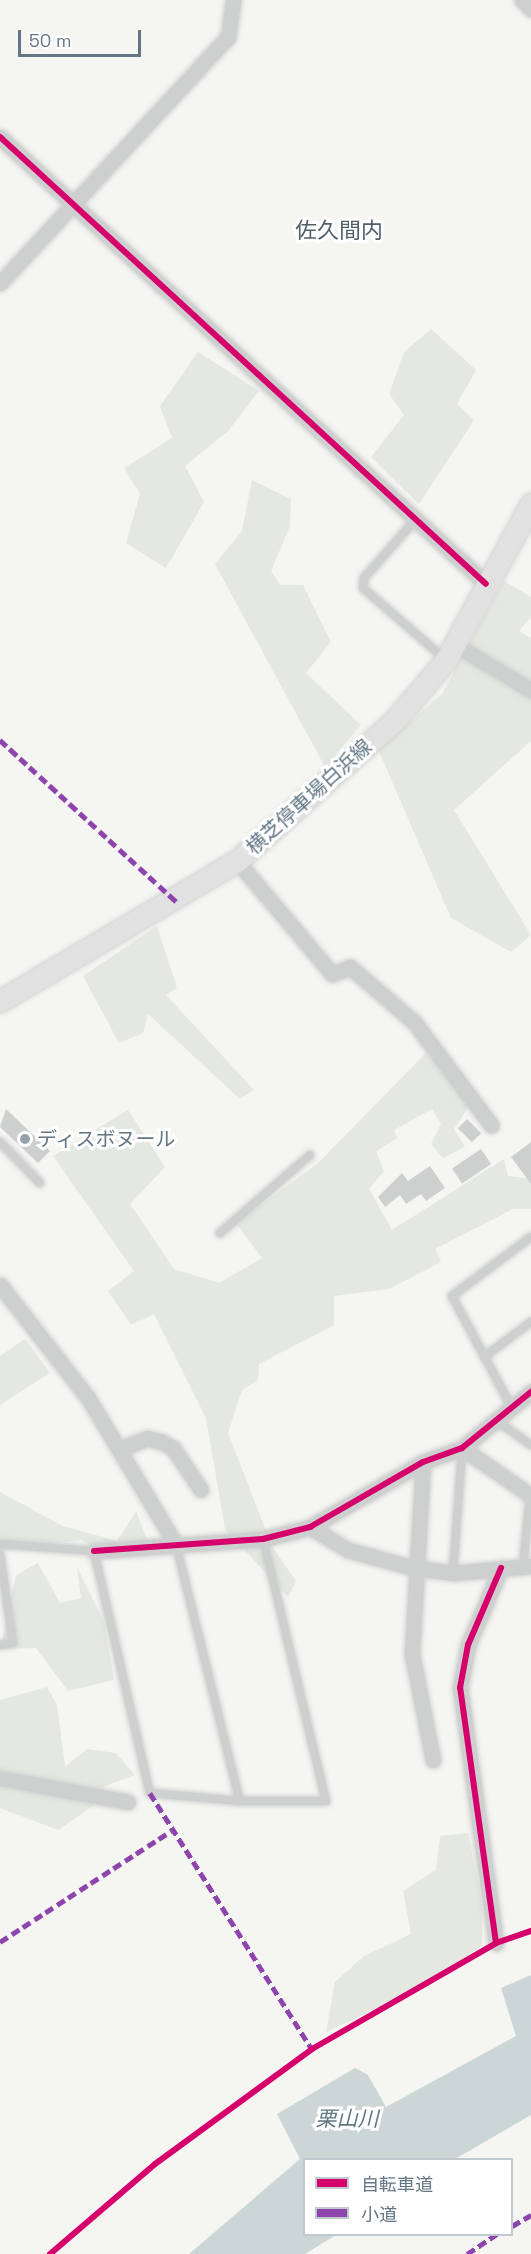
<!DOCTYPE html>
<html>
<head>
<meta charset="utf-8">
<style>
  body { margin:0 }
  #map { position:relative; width:531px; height:2254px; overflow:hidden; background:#f5f5f2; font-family:"Space Grotesk","Noto Sans JP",sans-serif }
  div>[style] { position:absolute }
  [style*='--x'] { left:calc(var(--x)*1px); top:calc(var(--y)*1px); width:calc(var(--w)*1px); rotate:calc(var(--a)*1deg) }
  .green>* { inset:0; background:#e4e8e0 }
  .water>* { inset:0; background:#ccd6d7 }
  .building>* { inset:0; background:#ced0d0; transform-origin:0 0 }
  .roads { filter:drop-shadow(0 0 2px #d1d2d2) drop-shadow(0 0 2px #d1d2d2) }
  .service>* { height:8px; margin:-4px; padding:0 4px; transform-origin:4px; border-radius:4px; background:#cecfcf }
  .minor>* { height:15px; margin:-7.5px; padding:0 7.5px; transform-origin:7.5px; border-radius:7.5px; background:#cecfcf }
  .secondary>* { height:21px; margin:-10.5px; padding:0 10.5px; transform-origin:10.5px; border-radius:10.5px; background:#e1e1e2 }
  .quiet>* { height:4.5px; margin-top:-2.25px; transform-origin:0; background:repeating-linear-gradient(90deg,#8e44ad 0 9px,transparent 0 13.5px) }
  .cycleway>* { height:6px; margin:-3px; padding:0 3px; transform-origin:3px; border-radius:3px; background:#d6006c }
  .dots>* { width:16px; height:16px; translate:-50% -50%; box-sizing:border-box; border:3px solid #fff; border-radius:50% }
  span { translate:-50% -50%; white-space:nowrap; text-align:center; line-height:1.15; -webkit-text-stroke:6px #fff; paint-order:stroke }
  .street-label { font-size:20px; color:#637684 }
  .poi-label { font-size:20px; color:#637684 }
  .left { translate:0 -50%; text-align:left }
  .water-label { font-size:21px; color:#5f7881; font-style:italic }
  .quarter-label { font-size:22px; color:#515f69 }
  .legend { position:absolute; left:303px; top:2158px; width:210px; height:78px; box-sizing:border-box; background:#fff; border:2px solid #c1c8ce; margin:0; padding:8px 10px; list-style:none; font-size:18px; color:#637684 }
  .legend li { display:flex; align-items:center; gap:12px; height:30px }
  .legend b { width:30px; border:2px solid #c1c8ce }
  .scale { position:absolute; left:18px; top:30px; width:123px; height:27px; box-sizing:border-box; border:3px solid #637684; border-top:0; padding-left:8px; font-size:18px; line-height:21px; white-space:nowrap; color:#637684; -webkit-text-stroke:4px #fff; paint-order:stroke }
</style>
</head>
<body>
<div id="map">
  <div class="green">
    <i style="clip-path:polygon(431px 329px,476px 370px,457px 404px,474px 420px,419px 504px,371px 457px,404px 415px,389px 394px,404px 352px)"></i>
    <i style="clip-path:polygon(198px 352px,259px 391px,228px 431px,185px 466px,204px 502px,166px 568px,126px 543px,140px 494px,124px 468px,172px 438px,160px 406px)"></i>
    <i style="clip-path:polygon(252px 480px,291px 499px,290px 526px,271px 571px,280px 585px,303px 585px,331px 642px,306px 673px,361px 725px,325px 767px,215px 564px,242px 531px)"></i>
    <i style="clip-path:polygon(504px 581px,531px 597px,531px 617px,519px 631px,531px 638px,531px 741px,454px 810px,531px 935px,511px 952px,451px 918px,378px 749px,442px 694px)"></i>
    <i style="clip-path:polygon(157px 926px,177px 988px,166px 995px,254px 1090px,240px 1099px,148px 1014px,143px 1033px,119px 1043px,83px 976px)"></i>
    <i style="clip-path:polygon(430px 1049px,471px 1103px,454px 1129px,465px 1147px,443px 1158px,431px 1144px,441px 1124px,432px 1109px,394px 1130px,397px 1138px,376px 1151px,384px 1171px,369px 1189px,392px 1230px,504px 1159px,508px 1176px,531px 1179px,531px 1209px,513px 1209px,435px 1249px,441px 1262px,389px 1289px,334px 1296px,334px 1325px,259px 1364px,258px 1380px,242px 1390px,228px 1433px,272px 1546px,296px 1581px,288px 1597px,225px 1529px,206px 1418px,154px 1314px,131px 1325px,108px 1291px,134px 1271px,53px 1156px,128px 1110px,165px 1167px,130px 1204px,174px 1269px,219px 1283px,262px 1258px,236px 1223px,317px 1164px)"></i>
    <i style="clip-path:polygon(25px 1339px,50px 1373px,0 1405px,0 1356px)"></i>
    <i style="clip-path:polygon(0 1492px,63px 1526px,117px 1541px,136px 1511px,153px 1555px,115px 1559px,81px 1540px,0 1551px)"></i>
    <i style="clip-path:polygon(38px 1563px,60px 1603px,81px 1598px,77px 1567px,104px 1622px,114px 1680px,68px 1691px,36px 1648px,0 1649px,16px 1575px)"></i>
    <i style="clip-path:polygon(47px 1687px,57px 1705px,65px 1767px,87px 1749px,116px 1753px,135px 1775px,103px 1787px,103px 1799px,58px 1830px,0 1808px,0 1700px)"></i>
    <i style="clip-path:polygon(468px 1833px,482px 1903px,482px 1946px,415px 1991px,326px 2032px,335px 1982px,364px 1956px,411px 1934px,403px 1891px,436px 1870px,440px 1836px)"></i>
  </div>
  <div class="water">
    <i style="clip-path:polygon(531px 1975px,531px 2115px,455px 2159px,304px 2160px,304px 2234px,336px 2235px,305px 2254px,189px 2254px,300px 2159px,277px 2114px,355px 2068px,368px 2075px,386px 2107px,516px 2036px,501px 1988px)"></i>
  </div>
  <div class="building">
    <i style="clip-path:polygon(6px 1109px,50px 1151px,38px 1163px,0 1127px)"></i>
    <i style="left:467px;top:1119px;width:20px;height:13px;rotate:45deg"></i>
    <i style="clip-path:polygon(531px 1142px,531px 1184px,511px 1157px)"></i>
    <i style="left:481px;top:1149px;width:18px;height:35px;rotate:56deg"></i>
    <i style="clip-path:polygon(430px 1166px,445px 1188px,426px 1201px,421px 1194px,406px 1204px,400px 1195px,385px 1207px,378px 1197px,402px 1173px,408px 1181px)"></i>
  </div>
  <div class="roads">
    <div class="service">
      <i style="--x:416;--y:519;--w:79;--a:131.4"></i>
      <i style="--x:364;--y:578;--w:10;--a:96"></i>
      <i style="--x:363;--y:588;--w:108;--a:40.9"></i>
      <i style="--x:0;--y:1142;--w:57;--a:45.7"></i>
      <i style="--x:220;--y:1233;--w:119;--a:-40.9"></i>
      <i style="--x:484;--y:1357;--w:59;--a:-36.7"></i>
      <i style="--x:512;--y:1408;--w:127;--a:-118.2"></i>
      <i style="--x:452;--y:1296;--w:99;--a:-36.8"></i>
      <i style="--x:497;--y:1421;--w:42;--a:35.2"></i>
      <i style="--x:0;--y:1544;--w:94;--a:4.3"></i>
      <i style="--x:94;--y:1551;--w:248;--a:77"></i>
      <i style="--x:150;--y:1793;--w:90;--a:5.1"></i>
      <i style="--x:240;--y:1801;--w:86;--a:0"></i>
      <i style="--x:326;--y:1801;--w:269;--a:-103.5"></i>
      <i style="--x:176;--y:1545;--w:264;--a:76"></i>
      <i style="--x:0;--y:1554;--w:90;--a:81.7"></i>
      <i style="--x:13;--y:1643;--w:13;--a:171"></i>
      <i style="--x:523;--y:1567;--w:72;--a:-84.4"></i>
      <i style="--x:453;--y:1573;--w:124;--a:-85.8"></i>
    </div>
    <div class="minor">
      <i style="--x:522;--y:0;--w:13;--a:45"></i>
      <i style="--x:0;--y:137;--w:660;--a:42.61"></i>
      <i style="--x:0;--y:283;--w:335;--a:-47.2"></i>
      <i style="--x:228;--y:37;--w:37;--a:-82"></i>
      <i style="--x:454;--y:644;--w:90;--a:30.9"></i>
      <i style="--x:237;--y:861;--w:148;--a:49.9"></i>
      <i style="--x:332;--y:974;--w:19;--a:-21"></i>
      <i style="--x:350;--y:967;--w:84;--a:40.7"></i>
      <i style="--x:414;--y:1022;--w:129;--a:53.2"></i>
      <i style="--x:0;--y:1285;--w:143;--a:52.1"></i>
      <i style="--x:88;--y:1398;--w:171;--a:59.1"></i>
      <i style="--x:462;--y:1448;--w:84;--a:34.8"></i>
      <i style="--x:119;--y:1449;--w:30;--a:-21"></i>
      <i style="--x:147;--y:1438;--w:16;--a:15"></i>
      <i style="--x:162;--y:1442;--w:13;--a:29"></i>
      <i style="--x:173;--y:1448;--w:50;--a:56.3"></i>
      <i style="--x:423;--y:1462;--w:192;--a:93.3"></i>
      <i style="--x:412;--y:1654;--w:108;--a:78.8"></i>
      <i style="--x:310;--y:1527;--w:44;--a:31.2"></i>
      <i style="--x:348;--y:1550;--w:68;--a:15.3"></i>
      <i style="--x:414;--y:1568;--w:39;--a:7"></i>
      <i style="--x:453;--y:1573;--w:78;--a:-5.1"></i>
      <i style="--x:94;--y:1551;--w:169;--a:-4.1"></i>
      <i style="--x:263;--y:1539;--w:49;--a:-14.3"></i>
      <i style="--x:310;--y:1527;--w:130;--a:-29.9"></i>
      <i style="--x:423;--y:1462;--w:41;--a:-19.7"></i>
      <i style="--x:462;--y:1448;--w:89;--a:-39.1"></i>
      <i style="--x:0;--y:1778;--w:130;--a:10.6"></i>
      <i style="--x:496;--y:1943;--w:258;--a:-98"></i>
      <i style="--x:460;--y:1688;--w:44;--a:-79.5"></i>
      <i style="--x:468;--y:1645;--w:84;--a:-66.8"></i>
    </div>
    <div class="secondary">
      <i style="--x:0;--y:1001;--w:275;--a:-30.6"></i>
      <i style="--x:237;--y:861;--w:212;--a:-41.7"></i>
      <i style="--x:395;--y:720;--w:79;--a:-49.6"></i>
      <i style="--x:446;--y:660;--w:178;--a:-61.4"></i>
    </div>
  </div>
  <div class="quiet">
    <i style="--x:0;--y:740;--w:239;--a:42.5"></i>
    <i style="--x:150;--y:1793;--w:303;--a:57.7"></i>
    <i style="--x:0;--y:1942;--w:204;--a:-33"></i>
    <i style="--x:512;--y:2226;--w:22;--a:-30"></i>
    <i style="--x:467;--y:2254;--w:36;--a:-34"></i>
  </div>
  <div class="cycleway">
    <i style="--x:0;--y:137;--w:660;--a:42.61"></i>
    <i style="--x:94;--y:1551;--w:169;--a:-4.1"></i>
    <i style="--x:263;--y:1539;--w:49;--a:-14.3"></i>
    <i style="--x:310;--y:1527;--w:130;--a:-29.9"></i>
    <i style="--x:423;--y:1462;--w:41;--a:-19.7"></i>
    <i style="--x:462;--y:1448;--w:89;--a:-39.1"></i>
    <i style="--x:496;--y:1943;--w:258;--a:-98"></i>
    <i style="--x:460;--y:1688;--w:44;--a:-79.5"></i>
    <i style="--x:468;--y:1645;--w:84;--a:-66.8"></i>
    <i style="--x:50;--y:2254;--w:138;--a:-40.6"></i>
    <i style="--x:155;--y:2164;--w:195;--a:-36.2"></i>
    <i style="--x:312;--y:2049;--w:212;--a:-29.9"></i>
    <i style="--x:496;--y:1943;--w:37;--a:-19"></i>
  </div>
  <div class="dots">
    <i style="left:25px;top:1139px;background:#96a2aa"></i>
  </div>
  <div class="street-label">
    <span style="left:309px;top:797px;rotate:-42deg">横芝停車場白浜線</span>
  </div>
  <div class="poi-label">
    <span class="left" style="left:37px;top:1139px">ディスボヌール</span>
  </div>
  <div class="water-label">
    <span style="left:347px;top:2119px">栗山川</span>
  </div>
  <div class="quarter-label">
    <span style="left:339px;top:231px">佐久間内</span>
  </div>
  <ul class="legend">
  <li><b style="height:8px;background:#d6006c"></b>自転車道</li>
  <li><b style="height:8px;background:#8e44ad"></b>小道</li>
  </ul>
  <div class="scale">50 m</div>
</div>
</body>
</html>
